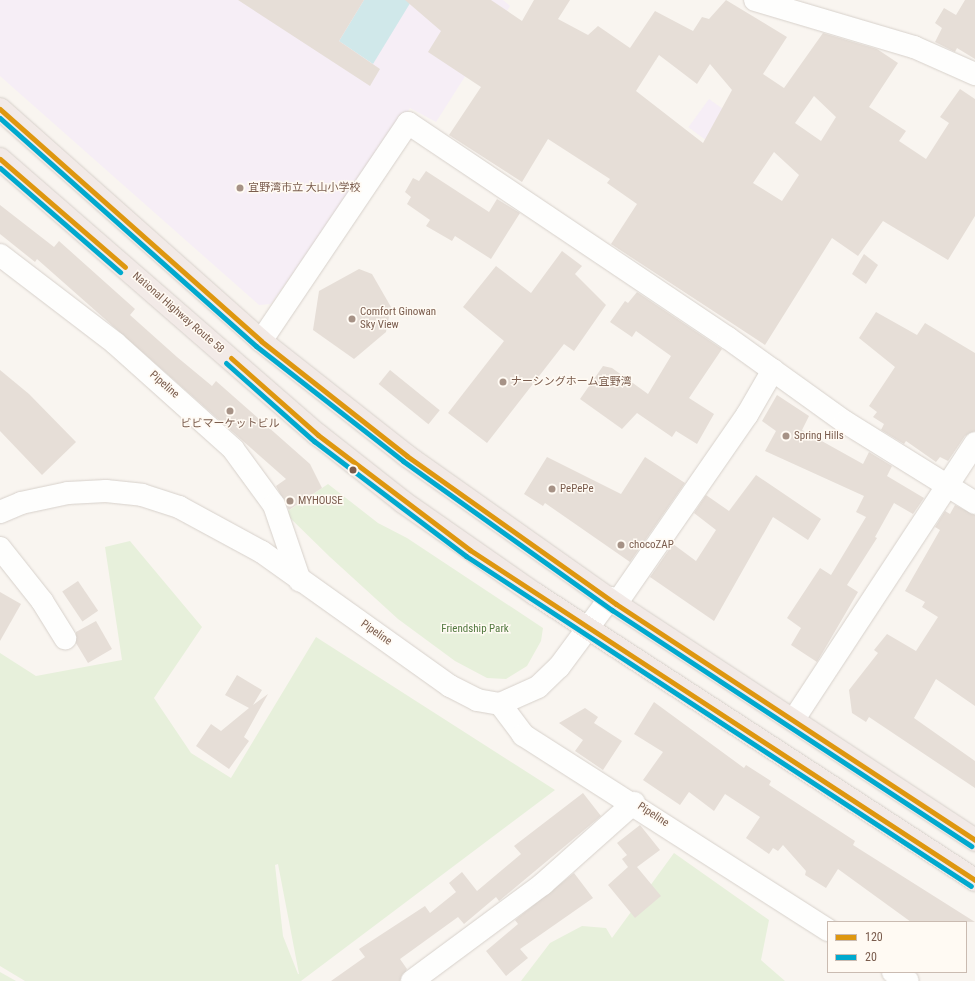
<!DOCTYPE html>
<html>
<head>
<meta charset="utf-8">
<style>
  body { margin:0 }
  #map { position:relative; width:975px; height:981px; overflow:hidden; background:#f9f5f0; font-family:"Roboto Condensed","Noto Sans JP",sans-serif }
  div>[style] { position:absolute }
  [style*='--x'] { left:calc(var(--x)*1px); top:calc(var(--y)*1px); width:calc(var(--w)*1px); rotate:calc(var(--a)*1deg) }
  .education>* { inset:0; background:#f6eef6; transform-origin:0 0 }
  .green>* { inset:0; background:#e7f0db }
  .water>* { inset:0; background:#d0e8ea }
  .building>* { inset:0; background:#e6ded7; transform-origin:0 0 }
  .roads { filter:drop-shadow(0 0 1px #d7d1cb) drop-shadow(0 0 1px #d7d1cb) }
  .street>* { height:22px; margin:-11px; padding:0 11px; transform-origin:11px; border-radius:11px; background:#fefefd }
  .secondary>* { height:22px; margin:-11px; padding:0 11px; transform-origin:11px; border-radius:11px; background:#fefefd }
  .highway>* { height:22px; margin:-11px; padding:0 11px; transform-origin:11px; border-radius:11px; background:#f2eae7 }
  .bus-1>* { height:5px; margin:-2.5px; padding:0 2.5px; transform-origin:2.5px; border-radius:2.5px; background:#de970f }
  .bus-2>* { height:5px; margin:-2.5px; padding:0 2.5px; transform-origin:2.5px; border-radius:2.5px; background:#00a9ce }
  .dots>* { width:11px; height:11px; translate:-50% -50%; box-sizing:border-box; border:2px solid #fffaf3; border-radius:50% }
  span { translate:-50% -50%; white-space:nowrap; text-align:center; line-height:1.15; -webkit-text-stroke:3px #fffaf3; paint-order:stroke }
  .poi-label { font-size:11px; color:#7a5c4d }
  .left { translate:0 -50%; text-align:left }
  .street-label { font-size:11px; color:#7a5c4d }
  .park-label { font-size:11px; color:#537a41 }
  .legend { position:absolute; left:827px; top:921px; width:140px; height:52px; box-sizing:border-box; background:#fffaf3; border:1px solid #cabbb1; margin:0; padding:5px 7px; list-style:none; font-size:12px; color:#7a5c4d }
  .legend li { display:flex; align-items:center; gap:8px; height:20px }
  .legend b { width:20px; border:1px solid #cabbb1 }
</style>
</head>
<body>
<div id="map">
  <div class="education">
    <i style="clip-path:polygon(0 0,503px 0,510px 6px,436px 122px,410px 108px,271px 304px,259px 305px,0 76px)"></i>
    <i style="left:709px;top:99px;width:41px;height:35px;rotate:36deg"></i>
  </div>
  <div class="green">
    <i style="clip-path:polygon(328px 484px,378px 523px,407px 538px,543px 628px,541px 641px,527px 666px,506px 679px,487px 678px,455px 661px,398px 619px,330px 557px,285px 513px)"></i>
    <i style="clip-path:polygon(evenodd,130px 541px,202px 627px,154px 698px,191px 753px,231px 778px,316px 637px,555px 790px,301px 981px,25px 981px,0 966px,0 653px,36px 676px,122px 660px,105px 547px,130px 541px,278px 864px,299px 974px,298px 974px,283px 936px,275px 865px,278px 864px)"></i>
    <i style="clip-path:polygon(674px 853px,769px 920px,761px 960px,785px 981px,521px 981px,550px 943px,582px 926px,606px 928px,612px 938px)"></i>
    <i style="clip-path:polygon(0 972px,16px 981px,0 981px)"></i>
  </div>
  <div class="water">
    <i style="clip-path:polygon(364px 0,412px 0,373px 64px,339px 41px)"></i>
  </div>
  <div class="building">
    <i style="clip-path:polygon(238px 0,364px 0,339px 41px,380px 69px,370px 86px)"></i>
    <i style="clip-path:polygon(evenodd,405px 0,491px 0,522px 21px,534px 0,570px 0,558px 19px,588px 35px,598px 26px,630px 48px,655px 11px,693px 31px,702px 17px,709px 19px,726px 0,787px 37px,763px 74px,784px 88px,823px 33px,877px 49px,898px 63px,869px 107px,906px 131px,899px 141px,926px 159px,949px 123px,940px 117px,960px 89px,975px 99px,975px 216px,948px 260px,883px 221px,858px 256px,832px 238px,765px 345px,611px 244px,637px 204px,607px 183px,610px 179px,548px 139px,522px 182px,449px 135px,481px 87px,428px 52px,441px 31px,405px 0,659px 55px,697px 84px,710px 64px,732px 90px,703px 143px,636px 91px,659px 55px,405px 0,814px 96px,836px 117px,821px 141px,795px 123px,814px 96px,405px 0,774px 152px,799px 175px,782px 201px,753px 183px,774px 152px)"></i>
    <i style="clip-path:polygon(965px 0,975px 0,975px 59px,957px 48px,955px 52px,935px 42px,942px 28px,935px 23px,944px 8px,956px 15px)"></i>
    <i style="clip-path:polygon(426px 171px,489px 212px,497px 199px,520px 213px,491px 259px,455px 236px,452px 241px,426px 226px,430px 220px,407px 204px,411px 197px,405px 192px,413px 178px,419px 181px)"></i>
    <i style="clip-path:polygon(0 205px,54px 247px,59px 241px,135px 309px,130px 315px,177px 357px,212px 386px,216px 381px,310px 464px,322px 488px,289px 510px,276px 486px,286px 479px,37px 259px,35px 262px,0 234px)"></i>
    <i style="clip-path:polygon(562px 251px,582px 266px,575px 274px,606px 305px,574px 351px,564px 344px,487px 443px,448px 413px,504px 341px,463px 307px,496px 266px,531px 293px)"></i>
    <i style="clip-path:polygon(864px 254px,878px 265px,866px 284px,852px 274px)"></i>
    <i style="clip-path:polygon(359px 269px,372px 274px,391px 307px,386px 332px,354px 359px,313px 330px,319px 291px)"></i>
    <i style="clip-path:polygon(637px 292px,722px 349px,689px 398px,714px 414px,697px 444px,676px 431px,672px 437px,637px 413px,622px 429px,580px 399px,603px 366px,612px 368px,648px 394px,671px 356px,636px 331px,632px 337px,610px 322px,625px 301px,628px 303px)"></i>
    <i style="clip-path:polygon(876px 312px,917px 335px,925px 323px,975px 353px,975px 431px,965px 436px,948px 461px,940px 457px,936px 462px,906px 441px,904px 444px,881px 430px,884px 424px,873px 417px,877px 412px,869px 406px,895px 367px,859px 338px)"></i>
    <i style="clip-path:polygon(0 370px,29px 394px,76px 442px,42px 475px,0 431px)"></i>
    <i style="left:390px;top:370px;width:64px;height:18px;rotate:39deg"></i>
    <i style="clip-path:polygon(777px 395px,809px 416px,802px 430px,863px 464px,869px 452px,892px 466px,887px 476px,924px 498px,913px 514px,894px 503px,875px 537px,877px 538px,847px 585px,858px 592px,817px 662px,791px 645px,801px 628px,787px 618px,820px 568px,831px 575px,866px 517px,856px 512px,864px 496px,765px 451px,776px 431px,762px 421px)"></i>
    <i style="clip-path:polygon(547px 457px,621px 494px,645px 457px,685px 483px,630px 562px,545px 503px,543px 506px,524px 494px)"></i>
    <i style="clip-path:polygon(756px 475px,821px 519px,808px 540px,773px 517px,714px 621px,650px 577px,673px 544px,696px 561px,716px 530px,694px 513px,706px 495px,729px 511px)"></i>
    <i style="clip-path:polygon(955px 505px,975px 515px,975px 706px,936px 679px,914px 718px,975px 761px,975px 788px,869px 717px,866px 722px,852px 713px,849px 690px,878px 653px,874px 650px,887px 634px,916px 651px,938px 617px,922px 607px,925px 602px,905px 591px,940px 530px,935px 527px,945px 511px,950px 514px)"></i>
    <i style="left:78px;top:581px;width:36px;height:19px;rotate:56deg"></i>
    <i style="clip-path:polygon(0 592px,21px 604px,0 641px)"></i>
    <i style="clip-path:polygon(96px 621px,112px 649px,88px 663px,76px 643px,76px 632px)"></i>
    <i style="clip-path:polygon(237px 675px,262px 690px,253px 705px,268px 694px,244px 737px,249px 741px,229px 769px,196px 746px,211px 724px,221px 731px,249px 708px,225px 695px)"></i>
    <i style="clip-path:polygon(654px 702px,744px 768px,746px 765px,771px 781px,769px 785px,855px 841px,853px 845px,975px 922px,911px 922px,838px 869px,826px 888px,805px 875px,806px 871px,783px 845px,778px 851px,773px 848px,769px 854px,746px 838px,760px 817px,725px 794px,714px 811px,689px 792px,680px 805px,643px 780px,663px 752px,634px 734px)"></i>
    <i style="clip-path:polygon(585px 708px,598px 717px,594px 723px,622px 741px,603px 770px,575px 751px,583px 740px,559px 723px)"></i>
    <i style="clip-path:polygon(583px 793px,601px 816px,499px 901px,496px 897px,464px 924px,458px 917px,400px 959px,407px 969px,400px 981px,331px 981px,365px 957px,359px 949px,425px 906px,430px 913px,456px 892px,449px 883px,462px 872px,477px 891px,521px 854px,514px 846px)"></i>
    <i style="clip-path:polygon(640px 825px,660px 850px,637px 867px,661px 896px,635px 918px,608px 885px,628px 867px,622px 859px,627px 855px,617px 843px)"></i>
    <i style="clip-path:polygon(574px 873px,593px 898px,520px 949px,528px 958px,506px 976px,486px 951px,518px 924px,515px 920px)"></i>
  </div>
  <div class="roads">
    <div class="street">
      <i style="--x:755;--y:0;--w:166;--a:16.5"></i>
      <i style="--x:914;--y:47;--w:67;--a:23.9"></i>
      <i style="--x:0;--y:255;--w:145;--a:37.4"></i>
      <i style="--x:115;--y:343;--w:159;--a:41.9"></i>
      <i style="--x:233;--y:449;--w:69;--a:53.8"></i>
      <i style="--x:274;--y:505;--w:80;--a:71.1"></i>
      <i style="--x:261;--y:341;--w:263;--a:-56"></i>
      <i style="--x:408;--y:123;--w:386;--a:33.9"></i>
      <i style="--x:728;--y:338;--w:144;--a:35.7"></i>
      <i style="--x:845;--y:422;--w:153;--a:31.9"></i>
      <i style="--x:0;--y:548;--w:68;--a:51.6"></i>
      <i style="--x:42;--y:601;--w:44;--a:58.1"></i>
      <i style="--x:616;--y:604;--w:230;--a:-55.3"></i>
      <i style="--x:747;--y:415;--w:52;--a:-60"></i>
      <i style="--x:500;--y:704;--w:39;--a:53"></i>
      <i style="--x:523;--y:735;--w:362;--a:32.6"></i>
      <i style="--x:794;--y:719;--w:330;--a:-56.7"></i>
      <i style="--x:893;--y:972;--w:17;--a:31"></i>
      <i style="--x:412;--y:981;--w:163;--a:-36.5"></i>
      <i style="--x:543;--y:884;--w:122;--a:-41.7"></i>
    </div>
    <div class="secondary">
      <i style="--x:0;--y:512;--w:23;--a:-23"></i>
      <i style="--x:21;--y:503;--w:48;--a:-12"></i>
      <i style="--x:68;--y:493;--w:38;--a:-3"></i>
      <i style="--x:106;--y:491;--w:36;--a:6"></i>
      <i style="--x:142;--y:495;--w:39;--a:18"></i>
      <i style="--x:179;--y:507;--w:94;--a:28.5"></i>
      <i style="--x:262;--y:552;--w:231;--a:35.5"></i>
      <i style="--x:450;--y:686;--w:30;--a:27"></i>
      <i style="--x:477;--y:700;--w:23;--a:10"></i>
      <i style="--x:500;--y:704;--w:42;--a:-24.1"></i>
      <i style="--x:538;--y:687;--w:29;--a:-44"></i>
      <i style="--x:559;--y:667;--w:86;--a:-53.5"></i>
    </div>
    <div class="highway">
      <i style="--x:0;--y:109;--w:349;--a:41.6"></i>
      <i style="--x:261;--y:341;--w:186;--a:38.2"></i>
      <i style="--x:407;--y:456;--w:256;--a:35.3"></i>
      <i style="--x:616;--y:604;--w:430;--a:33.3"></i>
      <i style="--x:0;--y:159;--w:421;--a:41"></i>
      <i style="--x:318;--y:435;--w:108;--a:38.2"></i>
      <i style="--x:403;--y:502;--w:161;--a:34.9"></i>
      <i style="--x:535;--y:594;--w:525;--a:33.02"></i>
    </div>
  </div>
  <div class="bus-1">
    <i style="--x:0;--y:109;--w:349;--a:41.6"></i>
    <i style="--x:261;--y:341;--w:186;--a:38.2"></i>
    <i style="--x:407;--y:456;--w:256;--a:35.3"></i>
    <i style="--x:616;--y:604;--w:430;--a:33.3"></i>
    <i style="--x:0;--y:159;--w:165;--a:40.8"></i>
    <i style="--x:231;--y:358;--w:116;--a:41.5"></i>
    <i style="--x:318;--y:435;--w:191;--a:37.1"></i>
    <i style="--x:470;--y:550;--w:603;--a:33.16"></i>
  </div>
  <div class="bus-2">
    <i style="--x:0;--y:118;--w:343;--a:41.7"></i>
    <i style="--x:256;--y:346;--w:187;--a:38"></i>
    <i style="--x:403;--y:461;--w:257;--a:35.5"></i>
    <i style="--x:612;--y:610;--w:430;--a:33.3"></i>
    <i style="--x:0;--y:168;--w:159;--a:40.9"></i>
    <i style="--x:226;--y:363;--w:118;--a:41.6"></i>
    <i style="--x:314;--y:441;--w:191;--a:37.1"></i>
    <i style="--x:466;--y:556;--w:603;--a:33.16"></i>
  </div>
  <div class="dots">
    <i style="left:240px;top:188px;background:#a69286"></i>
    <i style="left:352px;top:319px;background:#a69286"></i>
    <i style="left:503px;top:382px;background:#a69286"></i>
    <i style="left:230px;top:411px;background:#a69286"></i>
    <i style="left:786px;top:436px;background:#a69286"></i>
    <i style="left:353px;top:470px;background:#7a5c4d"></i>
    <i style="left:552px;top:489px;background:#a69286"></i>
    <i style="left:290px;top:501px;background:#a69286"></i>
    <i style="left:621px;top:545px;background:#a69286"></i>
  </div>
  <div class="poi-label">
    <span class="left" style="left:248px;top:188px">宜野湾市立 大山小学校</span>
    <span class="left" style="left:360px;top:319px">Comfort Ginowan<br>Sky View</span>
    <span class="left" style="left:511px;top:382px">ナーシングホーム宜野湾</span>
    <span style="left:230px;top:424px">ビビマーケットビル</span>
    <span class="left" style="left:794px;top:436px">Spring Hills</span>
    <span class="left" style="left:560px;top:489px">PePePe</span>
    <span class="left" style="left:298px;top:501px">MYHOUSE</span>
    <span class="left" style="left:629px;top:545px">chocoZAP</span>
  </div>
  <div class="street-label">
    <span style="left:178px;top:313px;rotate:41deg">National Highway Route 58</span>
    <span style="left:164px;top:385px;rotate:41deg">Pipeline</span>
    <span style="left:376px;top:633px;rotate:35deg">Pipeline</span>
    <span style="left:653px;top:815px;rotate:33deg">Pipeline</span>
  </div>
  <div class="park-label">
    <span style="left:475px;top:629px">Friendship Park</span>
  </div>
  <ul class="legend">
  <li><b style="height:5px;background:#de970f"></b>120</li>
  <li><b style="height:5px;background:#00a9ce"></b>20</li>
  </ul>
</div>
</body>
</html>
